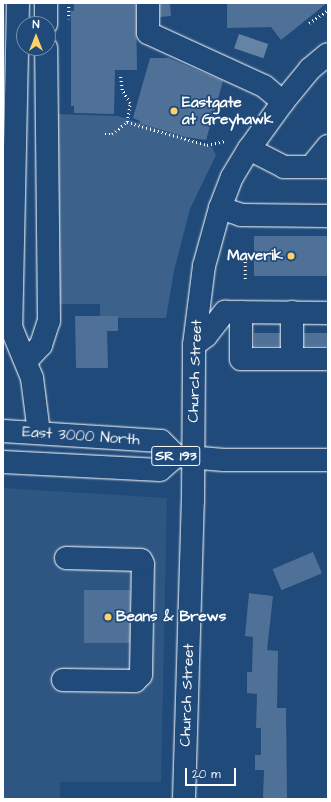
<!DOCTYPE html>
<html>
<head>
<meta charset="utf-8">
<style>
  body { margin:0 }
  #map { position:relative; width:331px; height:802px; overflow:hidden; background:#1f4a7a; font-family:"Architects Daughter",sans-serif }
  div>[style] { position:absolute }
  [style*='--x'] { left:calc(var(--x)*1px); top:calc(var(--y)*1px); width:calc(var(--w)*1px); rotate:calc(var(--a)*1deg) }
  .built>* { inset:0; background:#2e5683 }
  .green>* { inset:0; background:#3c618b }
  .water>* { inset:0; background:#6583a4; transform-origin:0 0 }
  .building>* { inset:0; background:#507197; transform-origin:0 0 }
  .path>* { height:2.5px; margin-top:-1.25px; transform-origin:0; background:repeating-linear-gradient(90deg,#fff 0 1px,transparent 0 4px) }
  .roads { filter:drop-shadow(0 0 1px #fff) drop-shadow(0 0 1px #fff) }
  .minor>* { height:22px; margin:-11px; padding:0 11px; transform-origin:11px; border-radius:11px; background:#1f4a7a }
  .major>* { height:22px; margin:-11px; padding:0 11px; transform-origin:11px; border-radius:11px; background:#1f4a7a }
  .dots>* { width:11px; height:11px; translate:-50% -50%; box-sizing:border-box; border:2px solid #1f4a7a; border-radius:50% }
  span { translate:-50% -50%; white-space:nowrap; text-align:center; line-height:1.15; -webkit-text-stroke:3.5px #1f4a7a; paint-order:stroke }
  .shield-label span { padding:1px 3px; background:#1f4a7a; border:1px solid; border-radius:3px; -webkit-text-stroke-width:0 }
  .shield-label { font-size:14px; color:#fff; font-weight:700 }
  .poi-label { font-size:15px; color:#fff; font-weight:700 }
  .left { translate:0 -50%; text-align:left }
  .right { translate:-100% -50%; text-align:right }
  .street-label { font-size:15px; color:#fff }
  .frame { position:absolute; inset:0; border:4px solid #fff; pointer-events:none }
  .north { position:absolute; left:16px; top:16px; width:40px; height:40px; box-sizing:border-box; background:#1f4a7a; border:1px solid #7992af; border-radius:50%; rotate:0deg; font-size:11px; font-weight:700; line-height:16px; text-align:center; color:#fff }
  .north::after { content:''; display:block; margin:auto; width:14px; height:18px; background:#ffd166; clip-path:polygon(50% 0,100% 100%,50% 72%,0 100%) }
  .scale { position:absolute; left:185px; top:768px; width:51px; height:18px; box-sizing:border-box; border:2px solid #fff; border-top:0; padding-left:5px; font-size:12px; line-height:14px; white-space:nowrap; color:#fff; -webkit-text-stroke:3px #1f4a7a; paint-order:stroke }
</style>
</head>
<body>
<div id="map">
  <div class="built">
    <i style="clip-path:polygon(3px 488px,167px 498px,161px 782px,60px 782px,60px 799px,3px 799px)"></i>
  </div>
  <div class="green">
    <i style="clip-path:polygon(57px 114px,118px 116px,212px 147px,216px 155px,190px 209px,174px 271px,166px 318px,100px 318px,100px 304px,57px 304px)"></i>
  </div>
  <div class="water">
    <i style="left:239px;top:34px;width:31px;height:15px;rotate:19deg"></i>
  </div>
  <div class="building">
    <i style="clip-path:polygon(74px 3px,136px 3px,137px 70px,115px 70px,114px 114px,74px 113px,74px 106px,71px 106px,71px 11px,74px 11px)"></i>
    <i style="clip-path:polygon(160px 3px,170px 3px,171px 16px,160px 17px)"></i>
    <i style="clip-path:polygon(227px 3px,327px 3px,281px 40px,271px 27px,227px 28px)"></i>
    <i style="clip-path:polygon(150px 58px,169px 58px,223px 81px,206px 140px,185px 137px,139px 123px,140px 121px,133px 118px)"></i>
    <i style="left:254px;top:236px;width:74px;height:40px"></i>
    <i style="clip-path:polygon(75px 316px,118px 316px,118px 331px,107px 331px,108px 368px,76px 368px)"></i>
    <i style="left:254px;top:333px;width:26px;height:13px"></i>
    <i style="left:304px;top:333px;width:24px;height:13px"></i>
    <i style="left:313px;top:552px;width:23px;height:44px;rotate:67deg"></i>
    <i style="left:84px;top:590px;width:46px;height:53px"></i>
    <i style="clip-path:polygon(249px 593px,273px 596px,267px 650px,278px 651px,277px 708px,286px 708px,287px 799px,263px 799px,264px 770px,255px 770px,255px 755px,261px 755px,261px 728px,256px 728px,257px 694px,247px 693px,247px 672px,252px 672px,253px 637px,245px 636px)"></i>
  </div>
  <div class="path">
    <i style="--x:69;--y:3;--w:16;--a:90"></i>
    <i style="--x:309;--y:23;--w:23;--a:-34"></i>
    <i style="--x:127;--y:122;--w:83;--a:16"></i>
    <i style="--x:207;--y:145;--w:18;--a:-13"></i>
    <i style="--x:105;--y:134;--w:7;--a:0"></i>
    <i style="--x:112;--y:134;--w:19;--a:-39"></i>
    <i style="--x:127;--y:122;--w:19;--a:-81"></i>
    <i style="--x:130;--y:103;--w:15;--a:-122"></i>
    <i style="--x:122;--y:90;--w:16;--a:-97"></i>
    <i style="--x:245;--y:279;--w:22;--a:-90"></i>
  </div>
  <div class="roads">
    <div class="minor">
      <i style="--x:18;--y:3;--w:324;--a:91.2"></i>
      <i style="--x:11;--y:327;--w:55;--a:67.6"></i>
      <i style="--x:32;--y:378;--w:55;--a:82.7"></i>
      <i style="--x:148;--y:3;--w:30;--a:90"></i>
      <i style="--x:148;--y:33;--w:128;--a:24.6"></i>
      <i style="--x:264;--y:86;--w:25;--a:40"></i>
      <i style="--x:46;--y:24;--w:21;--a:-90"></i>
      <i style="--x:249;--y:149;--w:39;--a:27"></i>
      <i style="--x:284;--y:167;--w:44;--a:0"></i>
      <i style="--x:311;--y:167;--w:27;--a:-51"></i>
      <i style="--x:220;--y:208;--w:22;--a:18"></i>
      <i style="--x:241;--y:215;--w:87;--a:0.7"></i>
      <i style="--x:241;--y:312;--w:47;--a:90"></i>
      <i style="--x:241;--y:359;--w:87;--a:0"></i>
      <i style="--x:194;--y:345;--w:15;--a:-37"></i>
      <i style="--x:206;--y:336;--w:31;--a:-52"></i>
      <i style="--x:225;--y:312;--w:103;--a:0.6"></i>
      <i style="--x:292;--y:359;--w:47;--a:-90"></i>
      <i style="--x:26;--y:361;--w:22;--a:-47"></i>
      <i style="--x:41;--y:345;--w:25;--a:-72"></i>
      <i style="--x:49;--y:321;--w:273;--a:-90.6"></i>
      <i style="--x:63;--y:680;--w:72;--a:0.8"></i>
      <i style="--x:135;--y:681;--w:8;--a:-45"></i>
      <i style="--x:141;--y:675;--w:111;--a:-89"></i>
      <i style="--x:143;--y:564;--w:4;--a:-117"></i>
      <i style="--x:141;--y:560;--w:75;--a:-178.5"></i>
      <i style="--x:184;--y:799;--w:298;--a:-88.3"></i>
      <i style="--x:193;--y:501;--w:156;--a:-89.6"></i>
      <i style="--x:194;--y:345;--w:80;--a:-82.8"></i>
      <i style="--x:204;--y:266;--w:60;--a:-74.6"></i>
      <i style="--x:220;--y:208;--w:33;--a:-69"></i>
      <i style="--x:232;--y:177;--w:33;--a:-59"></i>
      <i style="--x:249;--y:149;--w:58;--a:-54.1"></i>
      <i style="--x:283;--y:102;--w:43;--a:-50.7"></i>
      <i style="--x:310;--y:69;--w:23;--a:-40"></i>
    </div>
    <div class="major">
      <i style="--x:3;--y:431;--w:158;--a:3.6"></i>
      <i style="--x:161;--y:441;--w:21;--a:45"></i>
      <i style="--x:176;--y:456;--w:21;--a:139"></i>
      <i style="--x:160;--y:470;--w:157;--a:-177.1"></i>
      <i style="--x:176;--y:456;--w:48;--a:4.8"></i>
      <i style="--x:224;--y:460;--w:104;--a:0"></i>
    </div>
  </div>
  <div class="dots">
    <i style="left:174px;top:111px;background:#ffd166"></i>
    <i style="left:291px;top:256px;background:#ffd166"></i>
    <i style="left:108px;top:617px;background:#ffd166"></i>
  </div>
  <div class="shield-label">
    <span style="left:176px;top:456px">SR 193</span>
  </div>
  <div class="poi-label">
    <span class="left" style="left:182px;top:111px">Eastgate<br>at Greyhawk</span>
    <span class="right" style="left:283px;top:256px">Maverik</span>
    <span class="left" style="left:116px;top:617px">Beans &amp; Brews</span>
  </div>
  <div class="street-label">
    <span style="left:195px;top:371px;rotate:-88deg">Church Street</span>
    <span style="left:81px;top:436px;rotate:4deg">East 3000 North</span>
    <span style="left:187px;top:695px;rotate:-88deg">Church Street</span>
  </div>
  <div class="frame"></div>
  <div class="north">N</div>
  <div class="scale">20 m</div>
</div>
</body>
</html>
